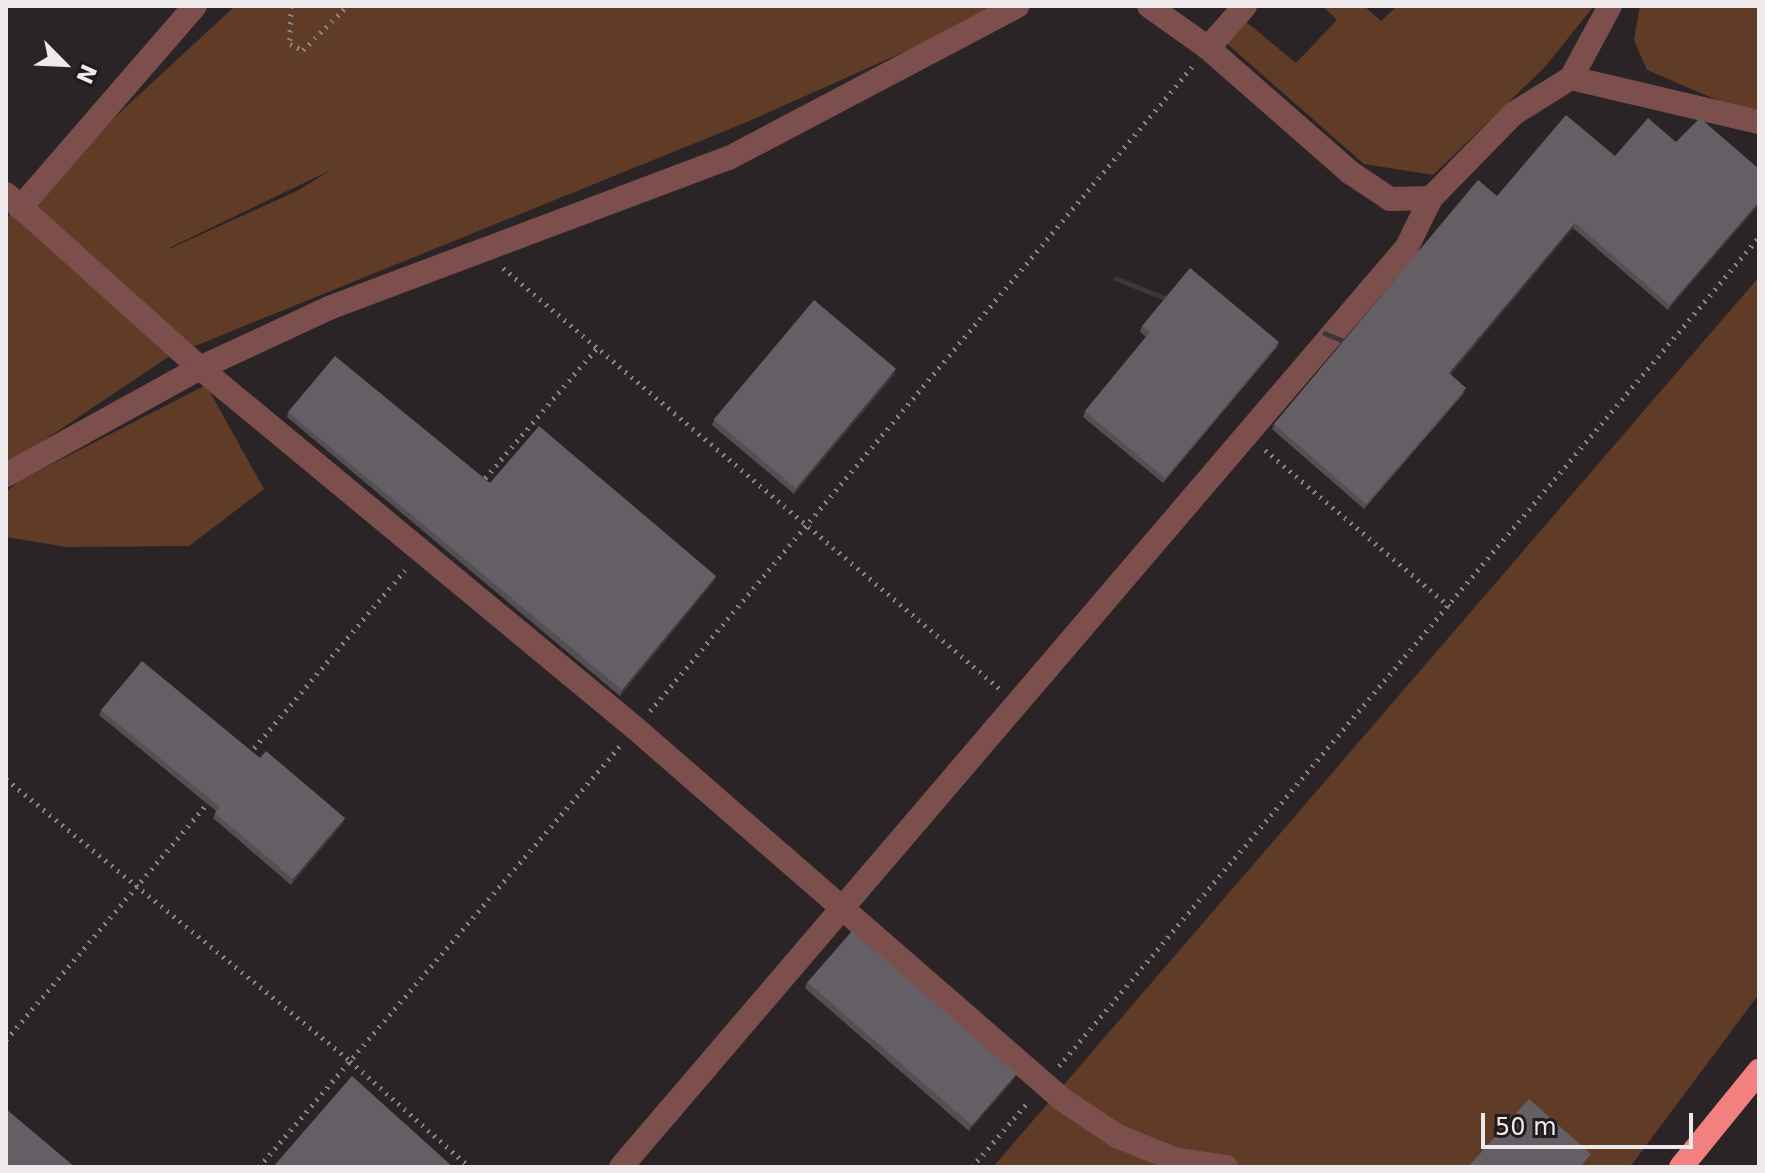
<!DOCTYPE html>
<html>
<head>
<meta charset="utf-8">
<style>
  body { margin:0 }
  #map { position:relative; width:1765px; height:1173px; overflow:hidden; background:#2b2426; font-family:"DejaVu Sans",sans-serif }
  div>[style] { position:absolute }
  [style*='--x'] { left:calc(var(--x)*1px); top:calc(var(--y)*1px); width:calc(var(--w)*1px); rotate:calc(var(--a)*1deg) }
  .green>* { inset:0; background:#603c26 }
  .path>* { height:5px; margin-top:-2.5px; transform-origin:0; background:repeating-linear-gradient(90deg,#898385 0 2px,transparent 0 8px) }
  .minor>* { height:24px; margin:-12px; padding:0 12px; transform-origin:12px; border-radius:12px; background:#7c4e4c }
  .highway>* { height:24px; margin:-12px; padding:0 12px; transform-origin:12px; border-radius:12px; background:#f2807e }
  .wall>* { inset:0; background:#544f53 }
  .shaded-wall>* { inset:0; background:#3c373a; transform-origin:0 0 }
  .building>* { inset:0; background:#645f64; transform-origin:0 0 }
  span { translate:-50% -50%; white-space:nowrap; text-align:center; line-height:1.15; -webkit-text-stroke:6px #211a1d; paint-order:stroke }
  .frame { position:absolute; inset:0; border:8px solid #eee9eb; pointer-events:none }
  .north { position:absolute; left:24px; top:24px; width:80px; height:80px; -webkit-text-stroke:6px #211a1d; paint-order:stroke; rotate:114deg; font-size:22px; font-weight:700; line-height:32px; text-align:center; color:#eee9eb }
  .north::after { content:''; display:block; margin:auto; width:28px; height:36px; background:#eee9eb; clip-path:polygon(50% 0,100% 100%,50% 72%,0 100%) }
  .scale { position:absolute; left:1481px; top:1113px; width:212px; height:36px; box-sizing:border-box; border:4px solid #eee9eb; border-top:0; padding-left:10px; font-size:24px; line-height:28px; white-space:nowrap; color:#eee9eb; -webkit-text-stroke:6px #211a1d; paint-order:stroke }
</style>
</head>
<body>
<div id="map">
  <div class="green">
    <i style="clip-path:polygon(evenodd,235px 6px,1007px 6px,747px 122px,168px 357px,6px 466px,6px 218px,235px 6px,331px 170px,299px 190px,169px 249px,169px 248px,331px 170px)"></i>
    <i style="clip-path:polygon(1323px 6px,1364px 6px,1381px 21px,1397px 6px,1594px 6px,1544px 68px,1433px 175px,1364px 164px,1224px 41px,1244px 20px,1296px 63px,1337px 20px)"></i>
    <i style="clip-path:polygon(1640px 6px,1759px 6px,1759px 118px,1647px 70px,1634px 40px)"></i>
    <i style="clip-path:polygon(1759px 277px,1759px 994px,1630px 1167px,993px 1167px)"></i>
    <i style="clip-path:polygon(206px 385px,264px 489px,189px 546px,67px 547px,6px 537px,6px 492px,19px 481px)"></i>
  </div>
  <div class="path">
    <i style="--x:291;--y:6;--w:38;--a:92"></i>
    <i style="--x:290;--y:44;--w:14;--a:25"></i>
    <i style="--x:303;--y:50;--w:62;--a:-45"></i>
    <i style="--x:503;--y:268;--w:650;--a:40.26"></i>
    <i style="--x:1265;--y:450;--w:243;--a:40.3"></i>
    <i style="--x:480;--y:484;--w:179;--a:-49.3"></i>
    <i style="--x:650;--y:711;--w:842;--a:-49.92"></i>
    <i style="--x:249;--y:754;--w:241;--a:-49.7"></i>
    <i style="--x:6;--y:779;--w:445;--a:39.3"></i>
    <i style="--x:350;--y:1061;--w:160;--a:41.5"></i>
    <i style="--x:6;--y:1040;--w:316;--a:-49.6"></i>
    <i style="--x:1059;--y:1066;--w:1085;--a:-49.82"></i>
    <i style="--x:259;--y:1167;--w:555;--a:-49.39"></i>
    <i style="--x:972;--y:1167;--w:87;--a:-49.2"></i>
  </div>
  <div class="minor">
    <i style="--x:1149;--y:6;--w:72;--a:35.4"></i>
    <i style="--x:1208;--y:48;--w:190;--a:41.2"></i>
    <i style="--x:1351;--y:173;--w:47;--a:33.7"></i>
    <i style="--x:1390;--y:199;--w:41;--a:-1.4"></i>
    <i style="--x:1431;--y:198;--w:117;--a:-45.7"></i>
    <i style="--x:1513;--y:114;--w:68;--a:-31.8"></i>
    <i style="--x:1571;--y:78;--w:193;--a:13.2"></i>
    <i style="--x:1208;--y:48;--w:56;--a:-48.6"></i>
    <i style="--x:1571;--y:78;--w:82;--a:-61.6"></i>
    <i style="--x:6;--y:194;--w:261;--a:41.9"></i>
    <i style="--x:200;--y:368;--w:565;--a:39.61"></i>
    <i style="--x:635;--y:728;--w:567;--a:41"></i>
    <i style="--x:1063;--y:1100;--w:65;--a:33.7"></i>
    <i style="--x:1117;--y:1136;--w:61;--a:22"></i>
    <i style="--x:1174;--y:1159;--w:53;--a:8.7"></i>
    <i style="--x:20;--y:208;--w:267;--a:-49.1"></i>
    <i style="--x:6;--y:475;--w:222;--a:-28.9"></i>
    <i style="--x:200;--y:368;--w:142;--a:-24.9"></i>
    <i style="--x:329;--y:308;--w:427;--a:-20.6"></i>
    <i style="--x:729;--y:158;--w:326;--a:-27.8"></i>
    <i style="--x:621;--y:1167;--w:1210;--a:-49.49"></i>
    <i style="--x:1407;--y:247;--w:55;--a:-63.9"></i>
  </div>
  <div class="highway">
    <i style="--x:1681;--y:1167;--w:124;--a:-50.9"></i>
  </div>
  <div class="wall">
    <i style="clip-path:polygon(1676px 142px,1759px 169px,1668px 310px,1573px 228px,1451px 374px,1464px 393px,1364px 509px,1272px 429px,1274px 424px,1497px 196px,1615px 156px)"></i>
    <i style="clip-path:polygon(1142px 326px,1279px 342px,1277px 347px,1163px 483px,1083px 417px,1085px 411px,1146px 337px,1140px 332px)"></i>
    <i style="clip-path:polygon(894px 375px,794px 494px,712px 425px,714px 420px)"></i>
    <i style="clip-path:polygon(288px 412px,490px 483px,716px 576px,714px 581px,620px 696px,287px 417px)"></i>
    <i style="clip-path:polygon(101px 710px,260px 758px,345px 818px,343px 823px,291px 885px,213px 818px,216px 811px,99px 715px)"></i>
    <i style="clip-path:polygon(807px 982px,1016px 1074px,1014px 1079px,969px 1131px,805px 988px)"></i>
  </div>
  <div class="shaded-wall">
    <i style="clip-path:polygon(1759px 202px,1759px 205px,1668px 310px,1670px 305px)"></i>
    <i style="clip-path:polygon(1575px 223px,1573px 228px,1447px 379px,1449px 373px)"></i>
    <i style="left:1279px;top:342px;width:5px;height:177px;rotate:112deg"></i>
    <i style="clip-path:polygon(896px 369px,894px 375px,794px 494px,796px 489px)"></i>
    <i style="left:1466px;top:388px;width:5px;height:153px;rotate:112deg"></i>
    <i style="clip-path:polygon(716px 576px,714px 581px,620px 696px,622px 690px)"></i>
    <i style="clip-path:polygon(345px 818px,343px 823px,291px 885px,293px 879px)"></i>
    <i style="clip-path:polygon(1016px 1074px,1014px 1079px,969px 1131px,971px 1125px)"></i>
  </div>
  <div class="building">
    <i style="clip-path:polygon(1566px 115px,1615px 156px,1648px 118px,1676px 142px,1700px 118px,1759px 169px,1759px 202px,1670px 305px,1575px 223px,1449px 373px,1466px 388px,1366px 504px,1274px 424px,1478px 180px,1497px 196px)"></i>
    <i style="clip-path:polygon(1190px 268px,1279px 342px,1165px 478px,1085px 411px,1150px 332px,1142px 326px)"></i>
    <i style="left:814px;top:300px;width:107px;height:156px;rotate:40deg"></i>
    <i style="clip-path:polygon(335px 356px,490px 483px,539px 426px,716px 576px,622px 690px,288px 412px)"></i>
    <i style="clip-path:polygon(142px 661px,260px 758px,266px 751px,345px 818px,293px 879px,215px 813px,220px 807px,101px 710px)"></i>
    <i style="left:852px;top:931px;width:218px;height:68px;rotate:41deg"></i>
    <i style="clip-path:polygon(352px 1076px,453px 1167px,273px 1167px)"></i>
    <i style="clip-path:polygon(1529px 1099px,1591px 1154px,1580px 1167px,1468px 1167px)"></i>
    <i style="clip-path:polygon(6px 1109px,75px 1167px,6px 1167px)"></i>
  </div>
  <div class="frame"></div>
  <div class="north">N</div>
  <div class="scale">50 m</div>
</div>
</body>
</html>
